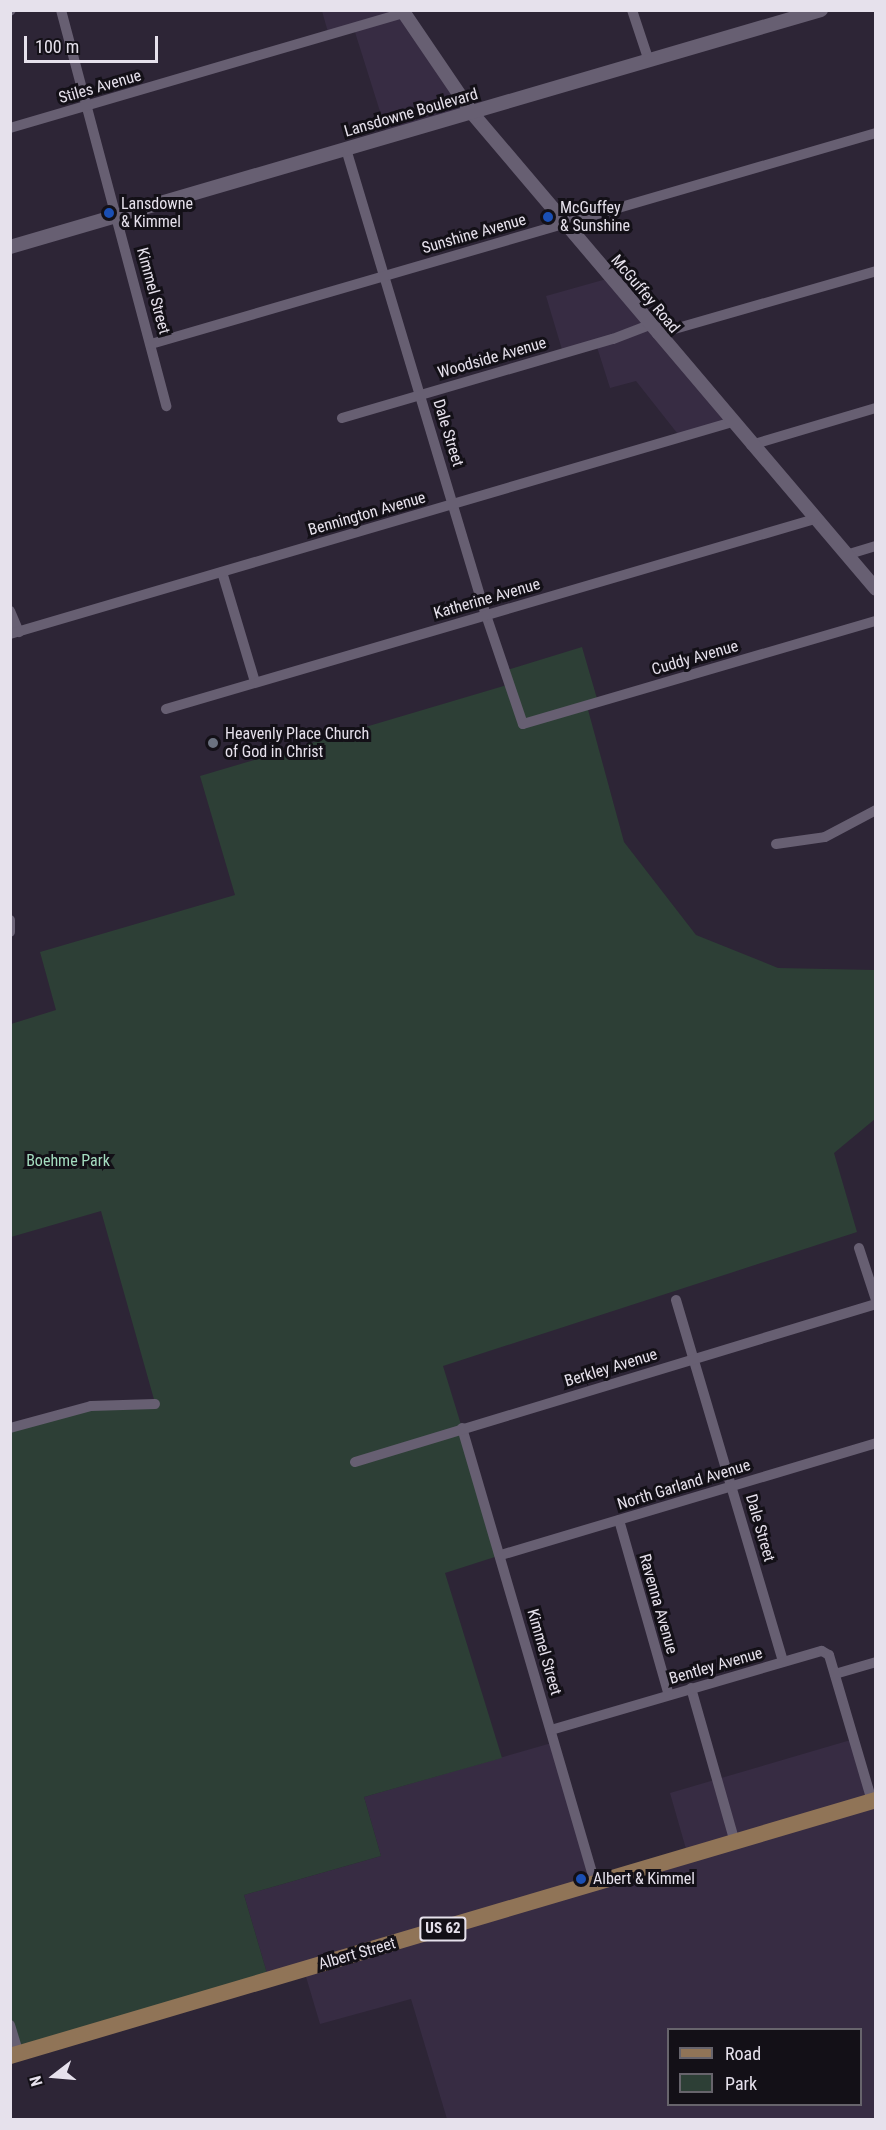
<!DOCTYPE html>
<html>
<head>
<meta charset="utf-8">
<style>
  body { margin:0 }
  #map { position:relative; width:886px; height:2130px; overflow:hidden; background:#2d2536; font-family:"Roboto Condensed",sans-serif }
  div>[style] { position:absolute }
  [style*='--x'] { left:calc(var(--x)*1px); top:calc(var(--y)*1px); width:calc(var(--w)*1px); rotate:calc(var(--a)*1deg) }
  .built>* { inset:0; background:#372c43 }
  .green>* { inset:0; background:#2d3f36 }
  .minor>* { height:10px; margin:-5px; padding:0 5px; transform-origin:5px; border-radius:5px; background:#675f72 }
  .tertiary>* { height:14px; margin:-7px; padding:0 7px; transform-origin:7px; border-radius:7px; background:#675f72 }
  .primary>* { height:16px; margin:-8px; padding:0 8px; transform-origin:8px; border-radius:8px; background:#907457 }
  .dots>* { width:16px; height:16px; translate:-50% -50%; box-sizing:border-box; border:3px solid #131017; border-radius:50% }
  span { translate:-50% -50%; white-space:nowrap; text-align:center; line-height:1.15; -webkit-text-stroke:6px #131017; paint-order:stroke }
  .shield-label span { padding:2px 4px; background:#131017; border:2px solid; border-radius:4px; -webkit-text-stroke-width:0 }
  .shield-label { font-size:15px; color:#e6e1ec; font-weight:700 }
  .street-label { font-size:16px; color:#e6e1ec }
  .poi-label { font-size:16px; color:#e6e1ec }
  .left { translate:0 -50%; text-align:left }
  .park-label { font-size:16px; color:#a4dcbf }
  .frame { position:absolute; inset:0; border:12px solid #e6e1ec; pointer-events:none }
  .legend { position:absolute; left:667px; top:2028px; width:195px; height:78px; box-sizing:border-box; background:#131017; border:2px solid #67646c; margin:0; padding:8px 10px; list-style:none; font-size:18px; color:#e6e1ec }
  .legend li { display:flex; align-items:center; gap:12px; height:30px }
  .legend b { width:30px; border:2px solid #67646c }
  .north { position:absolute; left:24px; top:2046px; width:60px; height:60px; -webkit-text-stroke:4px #131017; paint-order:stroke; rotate:254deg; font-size:16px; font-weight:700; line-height:24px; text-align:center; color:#e6e1ec }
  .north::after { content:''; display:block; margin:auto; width:21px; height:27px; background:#e6e1ec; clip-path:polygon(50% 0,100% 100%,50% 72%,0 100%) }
  .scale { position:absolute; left:24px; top:36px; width:134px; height:27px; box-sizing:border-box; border:3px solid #e6e1ec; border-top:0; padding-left:8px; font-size:18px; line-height:21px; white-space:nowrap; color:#e6e1ec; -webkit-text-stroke:4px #131017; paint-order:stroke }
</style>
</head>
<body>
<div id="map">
  <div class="built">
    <i style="clip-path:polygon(322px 11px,402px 11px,472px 113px,388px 137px,354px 29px,329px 36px)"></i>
    <i style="clip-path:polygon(610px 278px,732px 422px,681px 438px,636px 381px,610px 388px,596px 344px,563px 353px,546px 296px)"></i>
    <i style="clip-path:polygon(evenodd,854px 1739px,875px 1800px,875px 2119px,447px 2119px,411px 1999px,320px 2024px,304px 1970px,269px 1980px,244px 1895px,381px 1856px,364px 1797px,555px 1742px,595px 1883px,688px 1856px,670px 1793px,854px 1739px,668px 2030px,860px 2030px,860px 2104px,668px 2104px,668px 2030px)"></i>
  </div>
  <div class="green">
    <i style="clip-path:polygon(582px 647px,598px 702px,587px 706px,624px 842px,696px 935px,778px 968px,875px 970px,875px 1119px,834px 1153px,857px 1232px,443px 1366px,501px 1555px,445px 1573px,502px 1758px,364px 1797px,381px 1856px,244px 1895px,269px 1980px,19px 2054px,11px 2025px,11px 1428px,66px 1411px,155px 1403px,101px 1211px,11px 1237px,11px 1024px,56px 1010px,40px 952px,235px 895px,200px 776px,507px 685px,504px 671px)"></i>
  </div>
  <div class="minor">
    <i style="--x:61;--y:10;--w:410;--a:75.1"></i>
    <i style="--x:632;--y:10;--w:54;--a:71.6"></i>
    <i style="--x:10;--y:11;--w:1;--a:-45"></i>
    <i style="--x:10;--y:128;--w:410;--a:-16.3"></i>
    <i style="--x:346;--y:149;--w:487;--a:73.3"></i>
    <i style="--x:486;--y:615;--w:115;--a:71.3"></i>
    <i style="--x:523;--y:724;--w:368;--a:-16.3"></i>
    <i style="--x:657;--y:334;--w:228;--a:-16"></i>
    <i style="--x:151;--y:344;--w:755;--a:-16.23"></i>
    <i style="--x:342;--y:418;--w:282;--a:-16.3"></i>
    <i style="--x:613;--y:339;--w:39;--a:-21"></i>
    <i style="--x:751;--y:445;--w:130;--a:-16.5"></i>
    <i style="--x:846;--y:555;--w:31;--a:-17"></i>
    <i style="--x:222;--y:572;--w:115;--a:73.3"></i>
    <i style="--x:10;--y:611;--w:23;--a:67"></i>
    <i style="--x:10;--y:634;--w:752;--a:-16.36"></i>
    <i style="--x:166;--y:709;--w:676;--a:-16.32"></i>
    <i style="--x:776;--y:844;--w:49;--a:-8.1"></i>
    <i style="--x:825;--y:837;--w:58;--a:-27.9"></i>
    <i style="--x:10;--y:920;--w:12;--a:90"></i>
    <i style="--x:859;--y:1248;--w:55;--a:71.9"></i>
    <i style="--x:676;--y:1300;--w:377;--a:73.5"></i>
    <i style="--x:10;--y:1428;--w:84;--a:-15.2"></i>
    <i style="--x:91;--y:1406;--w:64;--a:-1.8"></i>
    <i style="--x:462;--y:1428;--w:474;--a:73.7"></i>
    <i style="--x:355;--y:1462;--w:544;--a:-16.87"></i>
    <i style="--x:619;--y:1520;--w:182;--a:74.1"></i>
    <i style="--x:501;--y:1555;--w:391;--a:-16.6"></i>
    <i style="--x:835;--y:1674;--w:43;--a:-16.3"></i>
    <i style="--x:691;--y:1688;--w:160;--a:74.1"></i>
    <i style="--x:551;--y:1730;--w:282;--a:-16.3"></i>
    <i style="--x:822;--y:1651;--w:8;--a:30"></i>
    <i style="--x:829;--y:1655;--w:152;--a:73.6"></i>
    <i style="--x:10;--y:2025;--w:30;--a:73"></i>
  </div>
  <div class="tertiary">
    <i style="--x:402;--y:10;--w:125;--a:55.8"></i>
    <i style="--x:472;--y:113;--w:624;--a:49.68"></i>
    <i style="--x:10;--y:247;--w:845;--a:-16.29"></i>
  </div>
  <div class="primary">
    <i style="--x:10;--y:2056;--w:903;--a:-16.47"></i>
  </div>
  <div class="dots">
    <i style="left:109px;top:213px;background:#1a4fb4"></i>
    <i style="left:548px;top:217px;background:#1a4fb4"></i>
    <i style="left:213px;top:743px;background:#6b7280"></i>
    <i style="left:581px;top:1879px;background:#1a4fb4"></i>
  </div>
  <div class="shield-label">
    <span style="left:443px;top:1929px">US 62</span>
  </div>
  <div class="street-label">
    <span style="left:100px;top:87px;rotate:-16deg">Stiles Avenue</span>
    <span style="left:411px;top:113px;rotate:-16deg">Lansdowne Boulevard</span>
    <span style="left:474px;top:234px;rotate:-16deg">Sunshine Avenue</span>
    <span style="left:153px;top:291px;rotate:75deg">Kimmel Street</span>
    <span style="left:645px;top:294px;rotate:50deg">McGuffey Road</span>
    <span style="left:492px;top:358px;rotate:-16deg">Woodside Avenue</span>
    <span style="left:448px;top:433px;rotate:73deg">Dale Street</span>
    <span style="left:367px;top:514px;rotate:-16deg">Bennington Avenue</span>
    <span style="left:487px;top:599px;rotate:-16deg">Katherine Avenue</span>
    <span style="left:695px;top:658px;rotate:-16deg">Cuddy Avenue</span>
    <span style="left:611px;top:1368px;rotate:-17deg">Berkley Avenue</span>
    <span style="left:684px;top:1485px;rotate:-17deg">North Garland Avenue</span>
    <span style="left:760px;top:1528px;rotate:74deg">Dale Street</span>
    <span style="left:658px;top:1604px;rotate:74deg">Ravenna Avenue</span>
    <span style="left:544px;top:1652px;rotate:74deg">Kimmel Street</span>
    <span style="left:716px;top:1666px;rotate:-16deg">Bentley Avenue</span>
    <span style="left:357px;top:1954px;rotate:-16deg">Albert Street</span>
  </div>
  <div class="poi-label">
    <span class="left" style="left:121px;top:213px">Lansdowne<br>&amp; Kimmel</span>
    <span class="left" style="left:560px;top:217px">McGuffey<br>&amp; Sunshine</span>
    <span class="left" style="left:225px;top:743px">Heavenly Place Church<br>of God in Christ</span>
    <span class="left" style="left:593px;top:1879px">Albert &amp; Kimmel</span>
  </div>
  <div class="park-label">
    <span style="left:68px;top:1161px">Boehme Park</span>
  </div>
  <div class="frame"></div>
  <ul class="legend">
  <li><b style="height:8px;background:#907457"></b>Road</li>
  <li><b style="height:16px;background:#2d3f36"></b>Park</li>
  </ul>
  <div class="north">N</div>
  <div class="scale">100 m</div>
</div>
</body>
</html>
